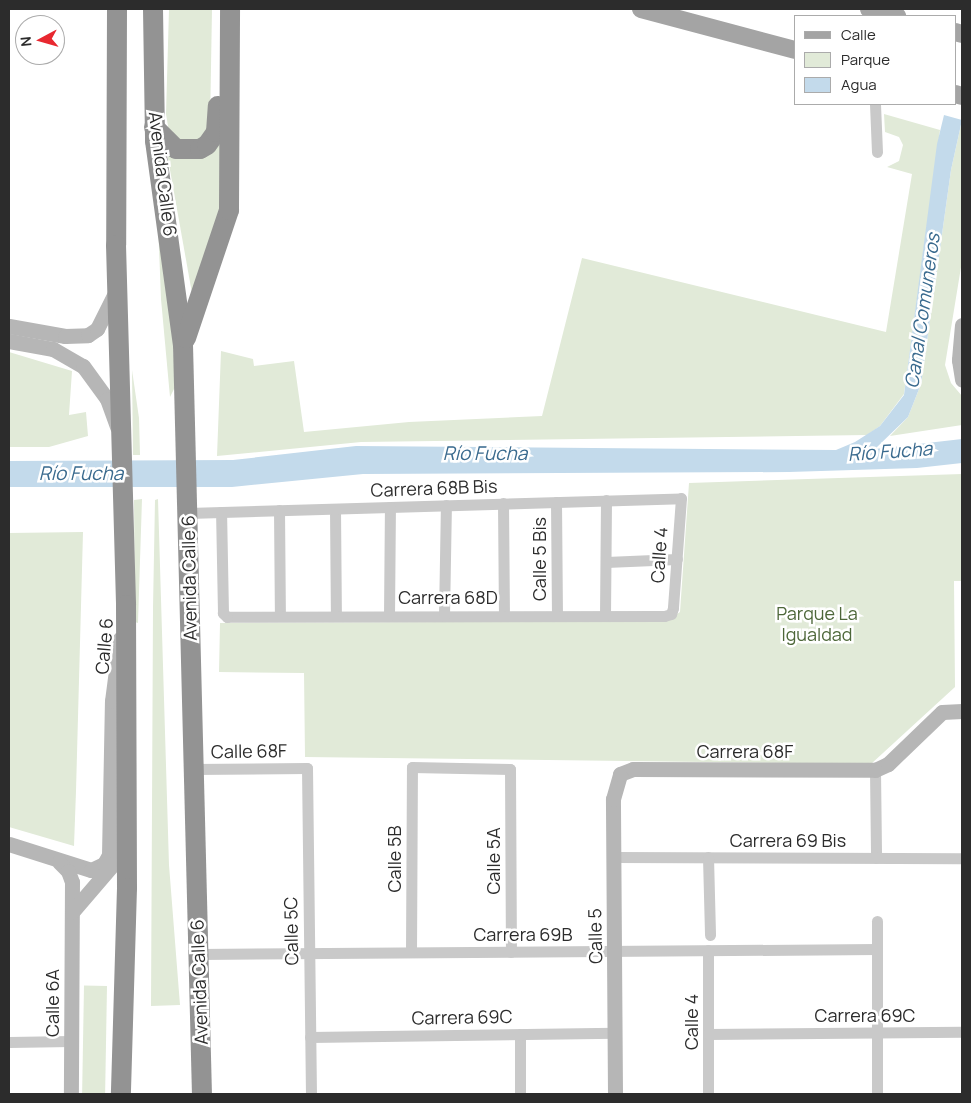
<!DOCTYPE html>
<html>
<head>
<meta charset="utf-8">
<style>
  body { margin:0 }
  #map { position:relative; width:971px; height:1103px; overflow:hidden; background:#fff; font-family:Manrope,sans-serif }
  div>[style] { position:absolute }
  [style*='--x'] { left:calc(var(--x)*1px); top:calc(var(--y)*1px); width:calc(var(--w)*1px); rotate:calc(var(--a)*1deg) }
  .green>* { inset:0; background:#e1ead8; transform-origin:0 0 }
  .water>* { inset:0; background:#c3daeb }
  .street>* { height:11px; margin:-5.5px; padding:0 5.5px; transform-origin:5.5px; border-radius:5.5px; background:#c9c9c9 }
  .secondary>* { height:15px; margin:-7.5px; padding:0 7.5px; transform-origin:7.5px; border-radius:7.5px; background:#b6b6b6 }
  .primary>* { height:18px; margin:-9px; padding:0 9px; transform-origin:9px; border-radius:9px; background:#a4a4a4 }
  .highway>* { height:20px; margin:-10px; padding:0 10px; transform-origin:10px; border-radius:10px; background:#939393 }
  span { translate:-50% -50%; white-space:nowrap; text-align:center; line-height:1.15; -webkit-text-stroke:5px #fff; paint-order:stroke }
  .street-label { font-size:18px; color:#2c2c2c }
  .park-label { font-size:18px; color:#4d6739 }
  .water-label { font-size:19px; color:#396a8e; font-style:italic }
  .frame { position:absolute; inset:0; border:10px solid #2c2c2c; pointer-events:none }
  .legend { position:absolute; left:794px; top:15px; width:162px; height:90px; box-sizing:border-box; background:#fff; border:1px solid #ababab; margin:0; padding:6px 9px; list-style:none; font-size:15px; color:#2c2c2c }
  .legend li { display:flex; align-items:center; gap:10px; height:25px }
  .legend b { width:25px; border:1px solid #ababab }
  .north { position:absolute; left:15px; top:15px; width:50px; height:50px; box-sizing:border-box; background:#fff; border:1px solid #ababab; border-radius:50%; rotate:264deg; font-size:14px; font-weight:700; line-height:20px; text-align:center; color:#2c2c2c }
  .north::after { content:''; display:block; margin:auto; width:18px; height:22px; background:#e82830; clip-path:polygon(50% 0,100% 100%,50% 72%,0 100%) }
</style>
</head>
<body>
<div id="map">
  <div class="green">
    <i style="clip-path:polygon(169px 9px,212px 9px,210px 125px,201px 142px,182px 144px,169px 132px,166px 114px)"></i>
    <i style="clip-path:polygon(884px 114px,940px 130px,904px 394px,880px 426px,867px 435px,361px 442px,217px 456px,221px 351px,253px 359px,254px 366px,294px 361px,304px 432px,409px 422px,542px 416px,582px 258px,886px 332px,912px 174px,887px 167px,899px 161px,903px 145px,899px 137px,885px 132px)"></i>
    <i style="clip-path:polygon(962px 120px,962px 261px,945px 365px,951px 383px,962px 396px,962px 425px,890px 436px,908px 417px,921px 384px,951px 170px)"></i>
    <i style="clip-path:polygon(224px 135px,221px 213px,193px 299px,167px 153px)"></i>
    <i style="clip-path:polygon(158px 222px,170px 263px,175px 387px,170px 397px,161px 299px)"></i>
    <i style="clip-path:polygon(9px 352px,72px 371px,69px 415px,86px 412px,88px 436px,49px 447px,9px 447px)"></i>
    <i style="clip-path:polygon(132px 370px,139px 418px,140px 455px,133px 455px)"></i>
    <i style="clip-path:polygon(962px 474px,962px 581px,954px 581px,955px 687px,871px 764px,305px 757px,304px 673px,219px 672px,220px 623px,667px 621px,680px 612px,689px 483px)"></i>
    <i style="clip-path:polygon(142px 499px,138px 623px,135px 622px,134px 500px)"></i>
    <i style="clip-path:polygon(158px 499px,169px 865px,180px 1005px,151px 1006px,153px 608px,155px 500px)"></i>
    <i style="clip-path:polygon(83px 532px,76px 791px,74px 846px,9px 827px,9px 533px)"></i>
    <i style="left:107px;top:986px;width:108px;height:23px;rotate:91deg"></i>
  </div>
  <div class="water">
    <i style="clip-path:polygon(944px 115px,962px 120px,951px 170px,921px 384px,908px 417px,875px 449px,962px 439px,962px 463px,917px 468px,789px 472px,363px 474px,232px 487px,9px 487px,9px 461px,233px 460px,356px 446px,836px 450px,855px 442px,880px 426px,904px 395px,937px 144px)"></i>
  </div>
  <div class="street">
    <i style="--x:875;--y:104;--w:48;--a:87.6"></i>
    <i style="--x:556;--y:502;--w:114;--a:89.5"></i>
    <i style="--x:503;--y:503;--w:113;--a:89.5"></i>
    <i style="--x:335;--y:509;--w:107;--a:89.5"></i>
    <i style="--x:279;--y:510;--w:106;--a:89.5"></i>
    <i style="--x:188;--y:513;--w:493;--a:-1.7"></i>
    <i style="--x:681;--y:498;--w:110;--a:94.2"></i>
    <i style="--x:673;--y:608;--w:6;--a:108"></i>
    <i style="--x:671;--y:614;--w:7;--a:164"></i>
    <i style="--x:664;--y:616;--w:437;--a:179.9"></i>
    <i style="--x:227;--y:617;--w:6;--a:-135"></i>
    <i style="--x:223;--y:613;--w:101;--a:-91.1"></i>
    <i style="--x:606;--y:562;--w:71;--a:-2.4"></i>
    <i style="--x:389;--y:616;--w:109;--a:-89.5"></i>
    <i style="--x:444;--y:616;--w:111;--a:-89"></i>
    <i style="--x:605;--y:616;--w:116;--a:-89.5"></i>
    <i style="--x:192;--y:769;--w:115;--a:-0.5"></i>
    <i style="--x:307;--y:768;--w:326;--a:89.3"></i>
    <i style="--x:875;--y:770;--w:88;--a:89.3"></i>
    <i style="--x:614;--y:857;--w:348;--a:0.2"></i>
    <i style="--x:708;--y:857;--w:78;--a:88.5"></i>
    <i style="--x:708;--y:950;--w:144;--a:90"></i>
    <i style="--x:411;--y:952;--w:185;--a:-89.7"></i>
    <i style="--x:412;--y:767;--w:98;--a:1.2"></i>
    <i style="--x:510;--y:769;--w:183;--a:89.7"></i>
    <i style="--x:199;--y:954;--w:678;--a:-0.42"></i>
    <i style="--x:520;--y:1034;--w:60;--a:90"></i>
    <i style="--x:708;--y:1034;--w:254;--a:-0.5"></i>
    <i style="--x:310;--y:1037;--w:305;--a:-0.8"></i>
    <i style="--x:9;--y:1042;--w:62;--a:-0.9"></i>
    <i style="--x:877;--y:1094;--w:173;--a:-90"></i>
  </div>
  <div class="secondary">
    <i style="--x:962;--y:325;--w:35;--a:95"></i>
    <i style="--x:959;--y:360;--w:20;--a:81"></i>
    <i style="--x:9;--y:326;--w:57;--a:10.1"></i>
    <i style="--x:65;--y:336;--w:23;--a:-2"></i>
    <i style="--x:88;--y:335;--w:11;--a:-34"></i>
    <i style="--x:97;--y:329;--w:45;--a:-63.4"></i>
    <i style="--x:9;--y:341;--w:45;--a:10.3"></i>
    <i style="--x:53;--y:349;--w:34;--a:30"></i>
    <i style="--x:83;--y:366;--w:41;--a:54"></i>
    <i style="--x:107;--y:399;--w:30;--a:70"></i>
    <i style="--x:9;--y:844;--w:86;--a:17.6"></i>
    <i style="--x:91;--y:870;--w:14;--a:-25"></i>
    <i style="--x:104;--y:864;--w:10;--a:-61"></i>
    <i style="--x:109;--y:855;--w:154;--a:-88.9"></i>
    <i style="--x:112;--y:701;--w:63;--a:-82.6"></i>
    <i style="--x:59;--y:862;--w:13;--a:45"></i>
    <i style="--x:68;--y:871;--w:12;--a:70"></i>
    <i style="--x:72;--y:882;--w:212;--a:90.3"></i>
    <i style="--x:72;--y:912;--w:66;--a:-49.3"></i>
    <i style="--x:615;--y:1094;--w:295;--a:-90.4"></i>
    <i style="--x:613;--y:799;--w:26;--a:-74"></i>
    <i style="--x:620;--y:774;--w:14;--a:-21"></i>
    <i style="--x:633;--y:769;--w:242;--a:0.2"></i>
    <i style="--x:875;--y:770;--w:14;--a:-25"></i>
    <i style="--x:888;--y:764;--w:75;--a:-43.9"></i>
    <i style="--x:942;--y:712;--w:20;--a:-3"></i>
  </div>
  <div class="primary">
    <i style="--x:641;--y:9;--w:159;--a:14.9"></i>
    <i style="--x:869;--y:9;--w:29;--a:14"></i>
    <i style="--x:955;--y:32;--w:7;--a:16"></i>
    <i style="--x:955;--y:94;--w:7;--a:16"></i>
  </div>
  <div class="highway">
    <i style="--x:117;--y:9;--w:236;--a:90.2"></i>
    <i style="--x:116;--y:245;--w:360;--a:88.4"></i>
    <i style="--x:126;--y:605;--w:283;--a:89.8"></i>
    <i style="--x:127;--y:888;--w:206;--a:91.7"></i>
    <i style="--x:153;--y:9;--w:132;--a:89.1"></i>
    <i style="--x:155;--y:141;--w:206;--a:82.2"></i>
    <i style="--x:183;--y:345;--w:749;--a:88.55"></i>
    <i style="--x:154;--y:127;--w:31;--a:45"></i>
    <i style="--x:176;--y:149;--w:24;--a:0"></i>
    <i style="--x:200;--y:149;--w:8;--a:-30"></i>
    <i style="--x:207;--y:145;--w:16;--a:-55"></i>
    <i style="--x:216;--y:132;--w:26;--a:-86"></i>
    <i style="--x:186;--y:338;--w:135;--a:-71.4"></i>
    <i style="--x:229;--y:210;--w:201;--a:-89.7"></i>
  </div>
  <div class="street-label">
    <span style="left:163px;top:174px;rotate:83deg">Avenida Calle 6</span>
    <span style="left:434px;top:488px;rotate:-2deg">Carrera 68B Bis</span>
    <span style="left:659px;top:555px;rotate:-86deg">Calle 4</span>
    <span style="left:539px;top:559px;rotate:-90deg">Calle 5 Bis</span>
    <span style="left:189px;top:578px;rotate:-91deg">Avenida Calle 6</span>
    <span style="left:448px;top:597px">Carrera 68D</span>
    <span style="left:104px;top:646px;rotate:-85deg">Calle 6</span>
    <span style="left:249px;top:751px;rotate:-1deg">Calle 68F</span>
    <span style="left:745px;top:751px">Carrera 68F</span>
    <span style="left:788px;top:840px">Carrera 69 Bis</span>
    <span style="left:394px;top:859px;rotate:-90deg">Calle 5B</span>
    <span style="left:493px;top:861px;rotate:-90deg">Calle 5A</span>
    <span style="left:291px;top:931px;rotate:-91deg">Calle 5C</span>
    <span style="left:523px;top:934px">Carrera 69B</span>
    <span style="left:595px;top:936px;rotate:-91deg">Calle 5</span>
    <span style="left:199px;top:982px;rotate:-92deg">Avenida Calle 6</span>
    <span style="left:52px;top:1003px;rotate:-90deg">Calle 6A</span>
    <span style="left:865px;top:1015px">Carrera 69C</span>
    <span style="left:462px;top:1017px;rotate:-1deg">Carrera 69C</span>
    <span style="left:691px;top:1022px;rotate:-90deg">Calle 4</span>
  </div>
  <div class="park-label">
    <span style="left:817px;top:624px">Parque La<br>Igualdad</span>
  </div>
  <div class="water-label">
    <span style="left:923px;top:311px;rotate:-82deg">Canal Comuneros</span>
    <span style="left:890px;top:452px;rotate:-4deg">Río Fucha</span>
    <span style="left:485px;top:454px">Río Fucha</span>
    <span style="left:81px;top:474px">Río Fucha</span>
  </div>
  <div class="frame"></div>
  <ul class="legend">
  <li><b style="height:6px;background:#a4a4a4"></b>Calle</li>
  <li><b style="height:14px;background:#e1ead8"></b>Parque</li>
  <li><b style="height:14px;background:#c3daeb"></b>Agua</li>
  </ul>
  <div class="north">N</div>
</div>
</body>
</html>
